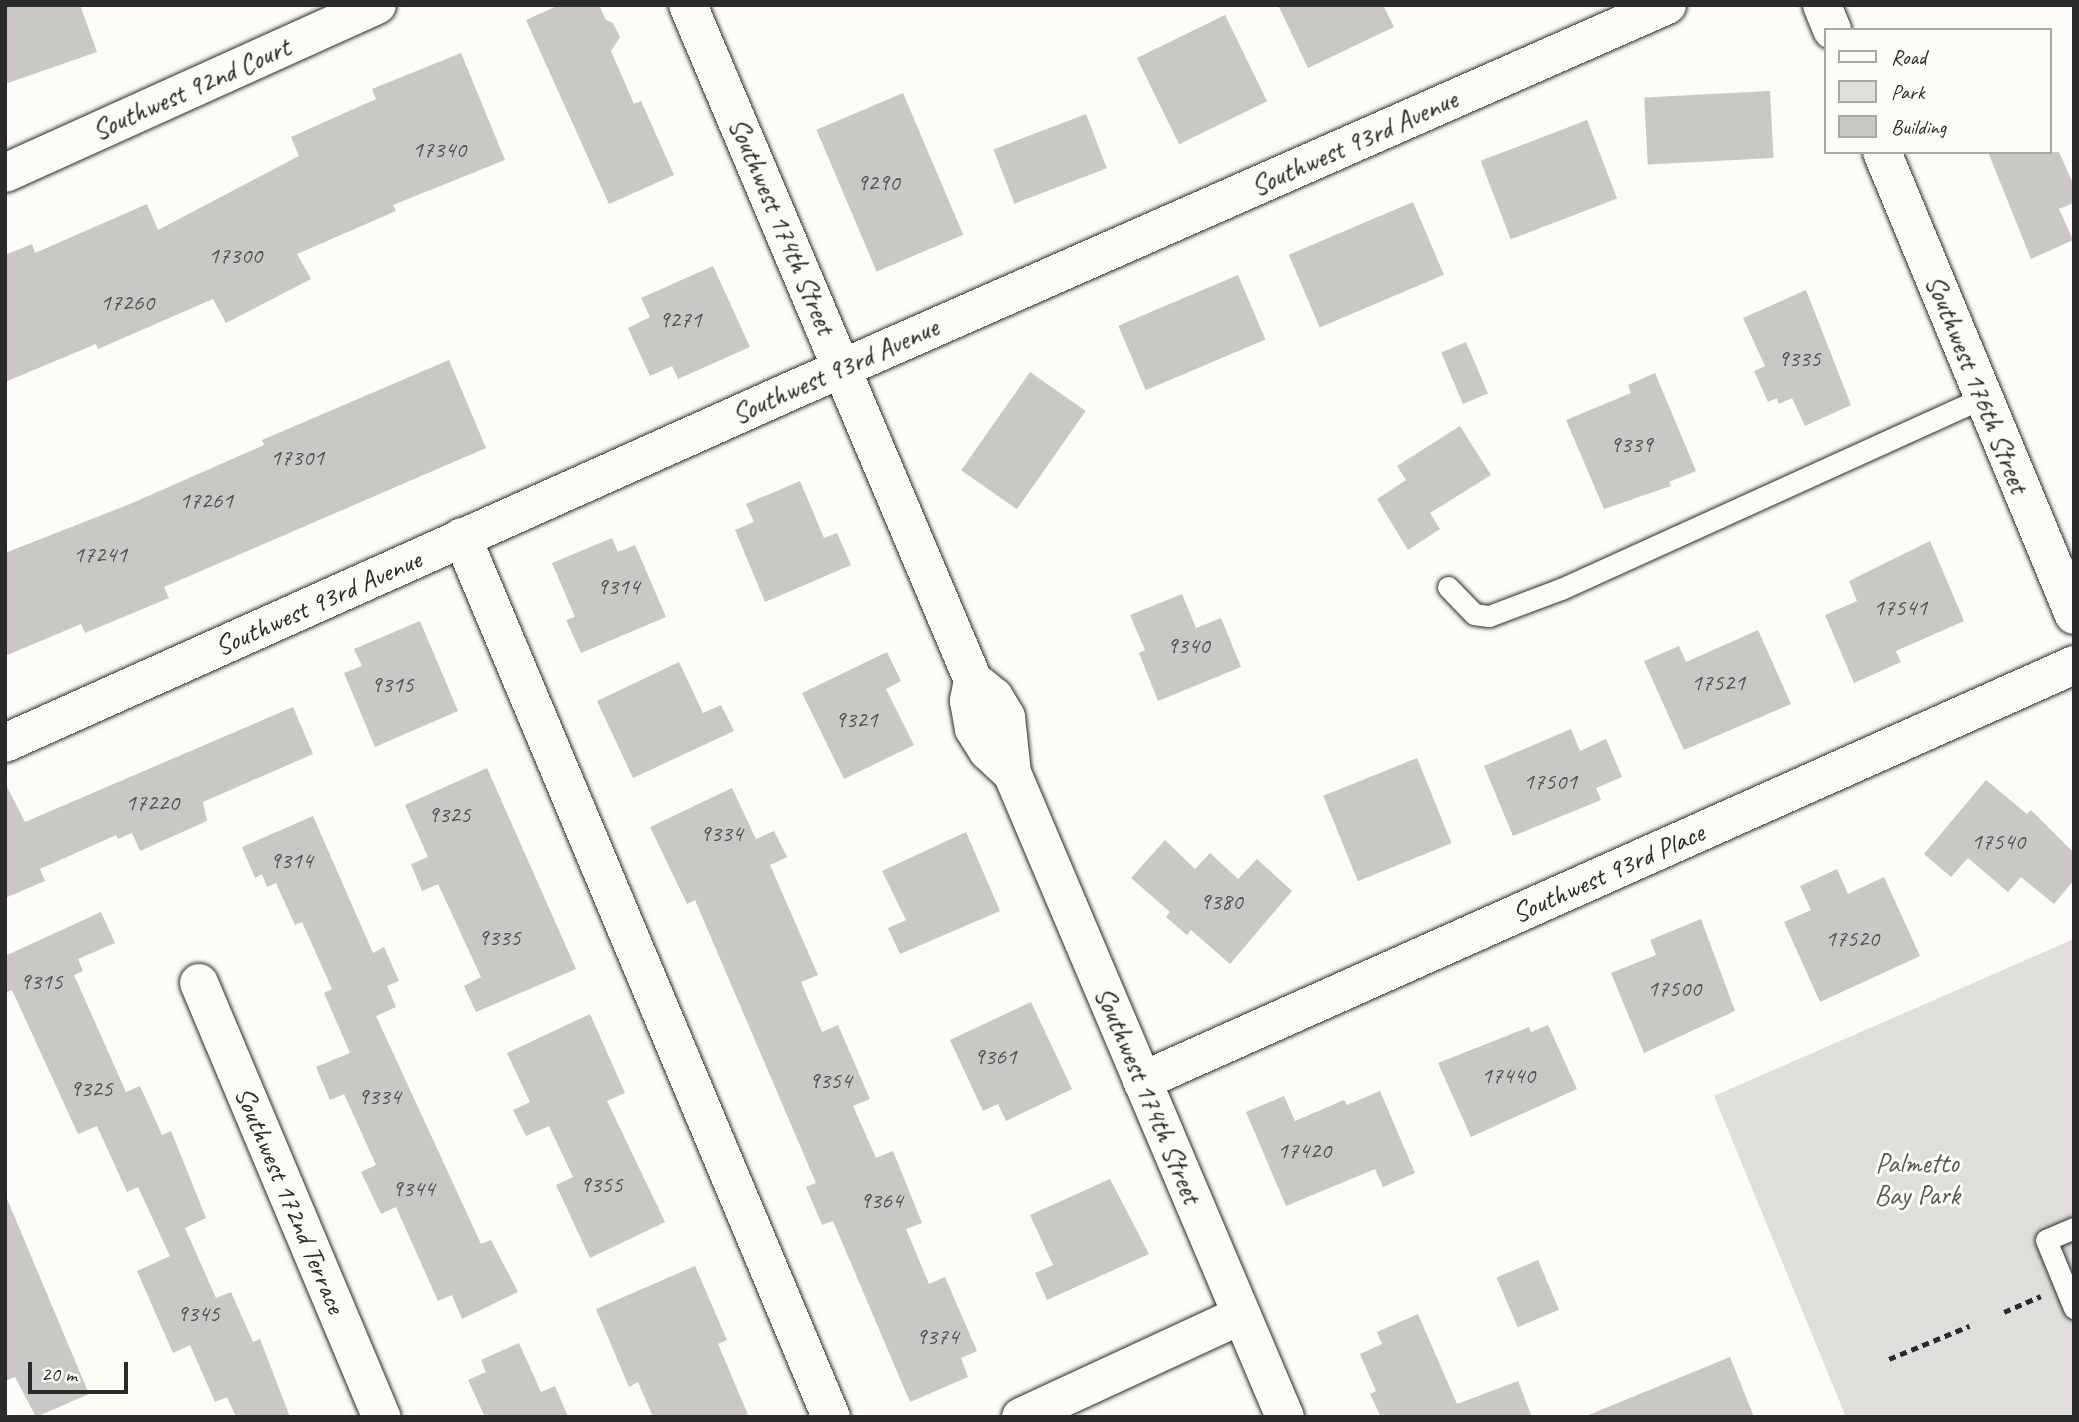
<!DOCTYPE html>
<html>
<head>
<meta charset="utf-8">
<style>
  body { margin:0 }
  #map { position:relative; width:2079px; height:1422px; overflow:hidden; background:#fdfcf7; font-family:Caveat,sans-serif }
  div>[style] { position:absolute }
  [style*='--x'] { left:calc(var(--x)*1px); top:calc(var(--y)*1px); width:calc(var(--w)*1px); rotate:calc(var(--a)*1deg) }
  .green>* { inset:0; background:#dfdeda }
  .building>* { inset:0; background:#c9c8c4; transform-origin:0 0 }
  .path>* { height:4.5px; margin-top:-2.25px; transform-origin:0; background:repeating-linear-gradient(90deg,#2b2b2b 0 7px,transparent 0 12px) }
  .roads { filter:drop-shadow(0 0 2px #2b2b2b) drop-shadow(0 0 2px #2b2b2b) }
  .lane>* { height:21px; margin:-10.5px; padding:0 10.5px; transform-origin:10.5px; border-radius:10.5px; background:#fdfcf7 }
  .street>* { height:38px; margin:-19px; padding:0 19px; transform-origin:19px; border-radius:19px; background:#fdfcf7 }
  span { translate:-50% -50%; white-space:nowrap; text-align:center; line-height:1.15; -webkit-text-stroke:6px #fdfcf7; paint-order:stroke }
  .number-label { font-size:24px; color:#525251 }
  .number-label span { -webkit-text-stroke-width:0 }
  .street-label { font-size:28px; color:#2b2b2b }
  .park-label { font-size:28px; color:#585857 }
  .frame { position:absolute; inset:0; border:7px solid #2b2b2b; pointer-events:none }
  .legend { position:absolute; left:1824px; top:28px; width:228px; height:126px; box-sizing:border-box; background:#fdfcf7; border:2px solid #a9a8a5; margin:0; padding:9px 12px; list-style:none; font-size:21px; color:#2b2b2b }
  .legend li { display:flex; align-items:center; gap:14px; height:35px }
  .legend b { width:35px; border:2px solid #a9a8a5 }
  .scale { position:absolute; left:28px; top:1362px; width:100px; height:32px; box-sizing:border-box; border:4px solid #2b2b2b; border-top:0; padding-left:9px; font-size:21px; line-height:24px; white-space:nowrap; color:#2b2b2b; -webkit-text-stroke:5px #fdfcf7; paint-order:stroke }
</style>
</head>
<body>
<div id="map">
  <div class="green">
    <i style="clip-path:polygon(2074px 939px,2074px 1417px,1846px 1417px,1714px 1096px)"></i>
  </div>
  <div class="building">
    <i style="clip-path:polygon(5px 5px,80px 5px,97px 52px,5px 84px)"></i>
    <i style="clip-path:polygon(559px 5px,599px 5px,606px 20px,613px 23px,620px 37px,611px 51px,634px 104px,641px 101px,674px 175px,609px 204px,526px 20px)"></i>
    <i style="clip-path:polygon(1278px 5px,1383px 5px,1394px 27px,1308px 68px)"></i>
    <i style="left:1225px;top:15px;width:96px;height:98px;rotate:64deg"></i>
    <i style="clip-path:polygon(461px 53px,505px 160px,393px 205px,396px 211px,297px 254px,311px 279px,226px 323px,213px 299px,98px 349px,96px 344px,5px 382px,5px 255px,32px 244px,35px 253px,147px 204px,158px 230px,299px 156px,291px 137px,376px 99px,372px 89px)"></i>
    <i style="left:1770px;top:91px;width:67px;height:126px;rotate:87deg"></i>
    <i style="left:903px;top:93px;width:154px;height:94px;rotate:67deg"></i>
    <i style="left:1086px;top:114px;width:58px;height:99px;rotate:69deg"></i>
    <i style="left:1587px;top:120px;width:84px;height:114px;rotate:69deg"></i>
    <i style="clip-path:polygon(1988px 152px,2059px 152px,2074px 186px,2074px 203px,2059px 209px,2073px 240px,2031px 259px)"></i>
    <i style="left:1413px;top:202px;width:79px;height:135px;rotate:67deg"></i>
    <i style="clip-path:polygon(713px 266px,750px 347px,678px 379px,672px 366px,650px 376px,628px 328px,650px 317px,641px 298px)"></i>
    <i style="left:1238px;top:275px;width:70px;height:130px;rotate:67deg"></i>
    <i style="clip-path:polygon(1806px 290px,1851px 405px,1805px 426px,1792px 398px,1779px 404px,1777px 398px,1768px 402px,1754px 371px,1765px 366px,1743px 318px)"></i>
    <i style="left:1466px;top:342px;width:56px;height:27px;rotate:67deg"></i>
    <i style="clip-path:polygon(449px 360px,486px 448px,164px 587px,169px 598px,85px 633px,81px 624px,5px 656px,5px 553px,130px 504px,264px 445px,262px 440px)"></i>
    <i style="left:1030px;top:372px;width:68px;height:120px;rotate:35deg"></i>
    <i style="clip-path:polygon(1655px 373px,1696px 471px,1669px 482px,1671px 486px,1604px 509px,1566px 420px,1631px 393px,1628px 385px)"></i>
    <i style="clip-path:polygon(1460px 426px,1491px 475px,1430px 513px,1440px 529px,1408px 550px,1377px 499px,1406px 480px,1397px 466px)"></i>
    <i style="clip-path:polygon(800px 481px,824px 538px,837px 533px,851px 565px,765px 602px,735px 530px,754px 522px,746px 504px)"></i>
    <i style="clip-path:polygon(612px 538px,618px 552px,635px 545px,666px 617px,581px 653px,566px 620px,575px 617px,552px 563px)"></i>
    <i style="clip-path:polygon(1930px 541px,1964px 621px,1896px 651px,1901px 662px,1854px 683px,1825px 615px,1857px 601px,1849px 581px)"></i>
    <i style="clip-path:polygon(1182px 594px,1196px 628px,1221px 618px,1241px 667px,1158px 701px,1139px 653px,1145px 650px,1130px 615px)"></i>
    <i style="clip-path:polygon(420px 621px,458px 711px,375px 747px,344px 673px,362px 666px,354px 649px)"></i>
    <i style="clip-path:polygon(1758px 630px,1791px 704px,1684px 750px,1644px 661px,1679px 646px,1686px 662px)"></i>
    <i style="clip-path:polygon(887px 652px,901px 681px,886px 689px,914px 745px,844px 779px,802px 693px)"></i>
    <i style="clip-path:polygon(679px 662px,703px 713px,721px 705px,734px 731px,633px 778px,597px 701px)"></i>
    <i style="clip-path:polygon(293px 707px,313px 754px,203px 802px,207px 821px,140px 851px,132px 833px,118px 839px,116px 835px,40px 869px,45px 881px,5px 898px,5px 783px,25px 822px)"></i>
    <i style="clip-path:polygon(1571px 729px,1580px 751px,1606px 739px,1622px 777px,1596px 788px,1601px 800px,1513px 836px,1484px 766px)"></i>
    <i style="left:1417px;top:758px;width:92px;height:101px;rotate:68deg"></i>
    <i style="clip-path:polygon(487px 768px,576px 969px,476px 1012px,464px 986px,481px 977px,438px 884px,422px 891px,411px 864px,428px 857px,405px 805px)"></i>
    <i style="clip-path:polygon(1986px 780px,2027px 814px,2031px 810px,2074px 853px,2074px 880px,2054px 904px,2021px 877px,2008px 892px,1968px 858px,1951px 877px,1924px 854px)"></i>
    <i style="clip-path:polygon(732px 788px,756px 839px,774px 831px,787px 857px,770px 865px,818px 975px,801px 982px,822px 1032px,838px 1025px,870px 1099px,853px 1106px,876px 1158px,893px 1151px,922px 1223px,906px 1229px,929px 1284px,945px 1277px,977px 1351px,961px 1358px,968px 1377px,910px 1402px,833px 1221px,822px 1225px,806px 1187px,816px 1183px,695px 900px,687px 904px,650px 827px)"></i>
    <i style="clip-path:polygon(313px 816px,373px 953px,384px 947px,399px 981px,387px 986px,396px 1007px,376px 1016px,481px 1244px,491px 1240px,518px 1292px,462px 1319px,452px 1295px,438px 1301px,396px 1207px,381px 1214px,361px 1172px,376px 1165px,344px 1094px,330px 1100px,316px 1067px,350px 1053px,324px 993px,332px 989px,302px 922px,295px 925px,276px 883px,267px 887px,262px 874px,255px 878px,242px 847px)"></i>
    <i style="clip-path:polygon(966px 832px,1000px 911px,900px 954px,888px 928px,906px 920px,882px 871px)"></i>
    <i style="clip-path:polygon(1165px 840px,1195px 869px,1210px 853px,1238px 879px,1257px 859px,1292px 891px,1230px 964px,1191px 930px,1187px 935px,1166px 917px,1170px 912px,1131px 878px)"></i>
    <i style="clip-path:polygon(1837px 869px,1848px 894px,1884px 877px,1920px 956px,1820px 1002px,1784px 922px,1811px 910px,1800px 886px)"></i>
    <i style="clip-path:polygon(101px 912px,115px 943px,78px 959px,83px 971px,74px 975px,126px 1092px,140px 1086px,162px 1135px,171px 1131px,206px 1218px,185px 1228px,216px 1298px,231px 1292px,253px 1342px,260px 1339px,290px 1417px,236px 1417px,227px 1397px,215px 1402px,190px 1345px,173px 1353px,137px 1271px,170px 1256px,138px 1187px,127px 1192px,97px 1126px,78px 1134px,12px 990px,5px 993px,5px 956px)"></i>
    <i style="clip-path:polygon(1701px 919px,1735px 1011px,1644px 1053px,1611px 973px,1656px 955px,1650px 940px)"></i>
    <i style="clip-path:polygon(1031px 1002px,1072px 1089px,1006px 1121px,998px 1104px,983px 1111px,950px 1040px)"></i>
    <i style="clip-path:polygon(590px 1014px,625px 1093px,607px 1101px,665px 1222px,590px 1258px,556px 1185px,573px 1177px,549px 1126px,526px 1136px,513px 1110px,530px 1102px,507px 1053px)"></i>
    <i style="clip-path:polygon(1548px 1025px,1577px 1089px,1471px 1137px,1438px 1063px,1529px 1027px,1531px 1032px)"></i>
    <i style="clip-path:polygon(1380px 1091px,1415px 1173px,1383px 1187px,1375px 1169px,1286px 1206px,1246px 1112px,1284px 1096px,1295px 1121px,1344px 1100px,1347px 1105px)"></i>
    <i style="clip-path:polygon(1110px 1179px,1149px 1254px,1047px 1300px,1035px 1273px,1053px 1265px,1030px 1215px)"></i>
    <i style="clip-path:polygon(5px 1194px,89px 1394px,36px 1417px,15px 1377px,5px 1381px)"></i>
    <i style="left:1538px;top:1260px;width:54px;height:45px;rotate:67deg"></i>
    <i style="clip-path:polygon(695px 1266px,727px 1340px,718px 1344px,749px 1417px,653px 1417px,638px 1382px,629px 1387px,596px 1309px)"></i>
    <i style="clip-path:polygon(1418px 1314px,1457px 1404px,1518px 1381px,1532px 1417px,1381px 1417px,1370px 1394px,1376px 1391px,1360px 1354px,1382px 1344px,1377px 1332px)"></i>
    <i style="clip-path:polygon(519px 1343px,541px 1392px,555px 1386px,568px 1417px,485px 1417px,468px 1380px,486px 1372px,481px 1360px)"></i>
    <i style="clip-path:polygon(1730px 1357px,1754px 1417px,1586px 1417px,1586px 1416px)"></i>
  </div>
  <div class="path">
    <i style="--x:2004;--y:1312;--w:40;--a:-23.4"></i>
    <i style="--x:1889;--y:1359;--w:87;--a:-22.4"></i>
  </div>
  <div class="roads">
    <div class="lane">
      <i style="--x:1448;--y:587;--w:37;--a:46"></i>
      <i style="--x:1474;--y:614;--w:15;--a:8"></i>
      <i style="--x:1489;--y:616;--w:77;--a:-20.6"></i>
      <i style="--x:1561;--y:589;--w:463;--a:-24.4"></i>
      <i style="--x:2074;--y:1228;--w:30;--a:157"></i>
      <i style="--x:2046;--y:1240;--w:74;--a:67.6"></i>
    </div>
    <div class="street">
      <i style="--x:688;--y:5;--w:733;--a:67.11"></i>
      <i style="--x:973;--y:680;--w:27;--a:39"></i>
      <i style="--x:994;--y:697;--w:23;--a:59"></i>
      <i style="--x:1006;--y:717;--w:56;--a:83.9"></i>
      <i style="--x:1012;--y:773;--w:699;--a:67.03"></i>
      <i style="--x:1822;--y:5;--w:27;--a:68"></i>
      <i style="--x:1882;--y:152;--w:501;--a:67.48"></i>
      <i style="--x:5;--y:173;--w:408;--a:-24.3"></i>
      <i style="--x:462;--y:537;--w:954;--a:67.25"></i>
      <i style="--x:973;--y:680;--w:21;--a:101"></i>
      <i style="--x:969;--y:701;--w:28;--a:80"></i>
      <i style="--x:974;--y:729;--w:26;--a:58"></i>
      <i style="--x:988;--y:751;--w:33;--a:43"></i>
      <i style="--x:5;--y:743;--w:863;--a:-24.13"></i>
      <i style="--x:793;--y:390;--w:955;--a:-23.77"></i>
      <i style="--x:199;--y:983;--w:471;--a:67.2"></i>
      <i style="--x:1142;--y:1081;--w:1021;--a:-24.05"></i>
      <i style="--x:1021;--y:1417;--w:243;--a:-24.8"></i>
    </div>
  </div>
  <div class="number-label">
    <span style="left:439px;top:150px">17340</span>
    <span style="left:878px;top:183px">9290</span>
    <span style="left:235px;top:256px">17300</span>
    <span style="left:127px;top:303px">17260</span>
    <span style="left:680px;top:320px">9271</span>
    <span style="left:1799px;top:359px">9335</span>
    <span style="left:1631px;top:445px">9339</span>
    <span style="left:297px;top:458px">17301</span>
    <span style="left:206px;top:501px">17261</span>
    <span style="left:100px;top:555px">17241</span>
    <span style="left:618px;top:587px">9314</span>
    <span style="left:1900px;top:608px">17541</span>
    <span style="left:1188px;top:646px">9340</span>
    <span style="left:1718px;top:683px">17521</span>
    <span style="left:392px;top:685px">9315</span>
    <span style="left:856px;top:720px">9321</span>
    <span style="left:1550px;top:782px">17501</span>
    <span style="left:152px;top:803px">17220</span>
    <span style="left:449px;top:815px">9325</span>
    <span style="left:721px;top:834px">9334</span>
    <span style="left:1998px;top:842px">17540</span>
    <span style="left:291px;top:861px">9314</span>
    <span style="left:1221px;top:902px">9380</span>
    <span style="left:499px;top:938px">9335</span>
    <span style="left:1852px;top:939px">17520</span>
    <span style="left:41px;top:982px">9315</span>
    <span style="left:1674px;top:989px">17500</span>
    <span style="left:995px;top:1057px">9361</span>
    <span style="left:1508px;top:1076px">17440</span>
    <span style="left:830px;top:1081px">9354</span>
    <span style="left:91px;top:1089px">9325</span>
    <span style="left:379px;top:1097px">9334</span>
    <span style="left:1304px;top:1151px">17420</span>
    <span style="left:601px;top:1185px">9355</span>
    <span style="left:413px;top:1189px">9344</span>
    <span style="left:881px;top:1201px">9364</span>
    <span style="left:198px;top:1314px">9345</span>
    <span style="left:937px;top:1337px">9374</span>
  </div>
  <div class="street-label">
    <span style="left:191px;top:89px;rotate:-24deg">Southwest 92nd Court</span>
    <span style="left:1354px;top:143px;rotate:-24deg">Southwest 93rd Avenue</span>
    <span style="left:782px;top:226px;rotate:67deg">Southwest 174th Street</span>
    <span style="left:835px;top:371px;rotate:-24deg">Southwest 93rd Avenue</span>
    <span style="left:1977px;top:384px;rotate:68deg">Southwest 176th Street</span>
    <span style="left:318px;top:603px;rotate:-24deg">Southwest 93rd Avenue</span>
    <span style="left:1608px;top:873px;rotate:-24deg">Southwest 93rd Place</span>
    <span style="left:1148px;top:1095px;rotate:67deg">Southwest 174th Street</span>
    <span style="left:290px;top:1200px;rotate:67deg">Southwest 172nd Terrace</span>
  </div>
  <div class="park-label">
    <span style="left:1917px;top:1179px">Palmetto<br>Bay Park</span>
  </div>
  <div class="frame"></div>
  <ul class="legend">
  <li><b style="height:9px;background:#fdfcf7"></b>Road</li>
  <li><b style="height:19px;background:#dfdeda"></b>Park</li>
  <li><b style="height:19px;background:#c9c8c4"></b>Building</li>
  </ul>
  <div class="scale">20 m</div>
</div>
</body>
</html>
